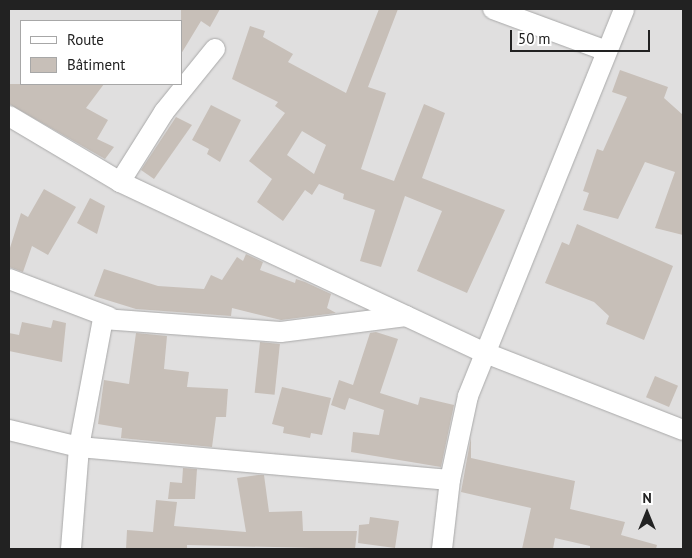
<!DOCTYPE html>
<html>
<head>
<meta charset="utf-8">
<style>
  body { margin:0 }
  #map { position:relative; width:692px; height:558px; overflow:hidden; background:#f2efe9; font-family:"PT Sans",sans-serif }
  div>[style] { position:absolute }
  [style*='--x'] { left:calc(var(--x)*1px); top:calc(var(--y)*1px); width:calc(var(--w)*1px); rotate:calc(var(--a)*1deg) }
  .residential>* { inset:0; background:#e0dfdf }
  .building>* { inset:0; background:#c7bfb8; transform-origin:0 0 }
  .roads { filter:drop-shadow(0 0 1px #a9a9a9) drop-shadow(0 0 1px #a9a9a9) }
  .minor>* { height:20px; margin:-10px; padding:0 10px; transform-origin:10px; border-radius:10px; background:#fff }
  span { translate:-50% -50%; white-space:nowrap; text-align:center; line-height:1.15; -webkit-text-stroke:4px #fff; paint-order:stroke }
  .frame { position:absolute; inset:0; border:10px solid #222; pointer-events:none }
  .legend { position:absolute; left:20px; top:20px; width:162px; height:65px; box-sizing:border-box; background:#fff; border:1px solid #a7a7a7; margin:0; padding:6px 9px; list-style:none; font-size:15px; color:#222 }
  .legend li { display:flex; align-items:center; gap:10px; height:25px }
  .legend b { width:25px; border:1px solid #a7a7a7 }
  .north { position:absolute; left:622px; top:488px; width:50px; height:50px; -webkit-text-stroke:4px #fff; paint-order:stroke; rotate:0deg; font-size:14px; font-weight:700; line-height:20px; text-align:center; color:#222 }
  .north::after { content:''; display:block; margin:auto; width:18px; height:22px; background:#222; clip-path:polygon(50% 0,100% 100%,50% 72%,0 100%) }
  .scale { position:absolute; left:510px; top:30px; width:140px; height:22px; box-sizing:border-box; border:2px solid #222; border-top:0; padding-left:6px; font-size:15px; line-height:18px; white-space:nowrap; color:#222; -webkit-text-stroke:4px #fff; paint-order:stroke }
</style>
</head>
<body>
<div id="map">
  <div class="residential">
    <i style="clip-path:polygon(evenodd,9px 9px,683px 9px,683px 549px,9px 549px,9px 9px,21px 21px,181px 21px,181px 84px,21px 84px,21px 21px)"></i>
  </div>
  <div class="building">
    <i style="clip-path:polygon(181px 9px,220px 9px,210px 27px,201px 21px,181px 54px)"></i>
    <i style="clip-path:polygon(evenodd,379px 9px,398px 9px,368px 87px,386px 93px,361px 169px,394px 181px,424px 104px,445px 113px,422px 178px,505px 210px,467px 293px,417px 271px,442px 211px,405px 196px,381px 267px,360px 261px,375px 210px,343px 199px,344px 194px,319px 184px,312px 195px,305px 190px,283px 221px,257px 202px,272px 179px,249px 161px,285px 113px,275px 106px,278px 102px,232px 79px,250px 26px,265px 31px,263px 37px,293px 54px,288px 62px,346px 93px,379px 9px,302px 131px,326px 145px,314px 174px,287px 155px,302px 131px)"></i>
    <i style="clip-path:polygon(620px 70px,668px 87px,664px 98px,683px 115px,683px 235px,655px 228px,675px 172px,645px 162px,618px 219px,583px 210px,589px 193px,583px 191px,597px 149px,603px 151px,627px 97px,612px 92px)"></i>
    <i style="clip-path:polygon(9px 84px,104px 84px,86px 108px,108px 120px,97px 139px,114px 147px,105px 159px,9px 104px)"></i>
    <i style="clip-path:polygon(211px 105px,241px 120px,220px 162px,207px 154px,209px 149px,192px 140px)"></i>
    <i style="clip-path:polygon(176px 117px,192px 125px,154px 179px,141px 170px)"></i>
    <i style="clip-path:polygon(44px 189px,76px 207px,48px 255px,32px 246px,23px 272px,9px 267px,9px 251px,21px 213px,28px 217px)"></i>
    <i style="clip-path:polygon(90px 198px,105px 206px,97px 234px,77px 223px)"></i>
    <i style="clip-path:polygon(577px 224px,673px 266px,644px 340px,606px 324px,609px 316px,594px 302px,545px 283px,562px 242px,569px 245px)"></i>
    <i style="clip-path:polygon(246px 254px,263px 262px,260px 270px,295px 283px,296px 279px,305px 282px,331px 294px,327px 308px,336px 313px,281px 320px,232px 308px,231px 316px,136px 309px,94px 296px,104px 269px,158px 286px,204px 289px,211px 275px,222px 280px,237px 257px,243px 261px)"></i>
    <i style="clip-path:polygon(53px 320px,66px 323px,62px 362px,9px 351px,9px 333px,19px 335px,22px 322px,51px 328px)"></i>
    <i style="clip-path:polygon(376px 332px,398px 339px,380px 393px,418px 405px,420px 397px,454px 405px,441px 467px,351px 452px,353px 432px,379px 435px,384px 410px,349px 398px,345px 410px,331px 405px,339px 380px,353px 385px,370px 333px)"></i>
    <i style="clip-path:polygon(136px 333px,167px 336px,164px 369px,189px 372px,187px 387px,228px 389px,226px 417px,216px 417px,212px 447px,121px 438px,122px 428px,98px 424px,104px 380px,129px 384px)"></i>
    <i style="left:260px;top:342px;width:20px;height:51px;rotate:6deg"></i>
    <i style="left:655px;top:376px;width:25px;height:23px;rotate:23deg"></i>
    <i style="clip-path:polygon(282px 387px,331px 398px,322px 435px,311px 433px,310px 438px,283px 433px,284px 427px,272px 424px)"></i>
    <i style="clip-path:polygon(471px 437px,471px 458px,575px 481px,570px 509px,625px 522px,621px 535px,657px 545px,656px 549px,590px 549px,590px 546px,555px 538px,553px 549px,522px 549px,531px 508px,461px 492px)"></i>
    <i style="clip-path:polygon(183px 468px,197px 469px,195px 499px,168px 499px,170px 482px,182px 483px)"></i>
    <i style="clip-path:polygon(258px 475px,264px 475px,269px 512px,302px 511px,303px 531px,357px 531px,355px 549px,187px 545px,187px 549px,126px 549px,127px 530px,153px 532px,156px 500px,177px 502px,174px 526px,246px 532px,237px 478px)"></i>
    <i style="clip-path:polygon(370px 517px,399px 521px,395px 548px,358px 543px,359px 525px,369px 524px)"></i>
  </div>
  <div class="roads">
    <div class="minor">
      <i style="--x:493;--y:9;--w:118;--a:20.3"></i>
      <i style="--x:9;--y:116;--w:129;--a:30.7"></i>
      <i style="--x:120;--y:182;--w:401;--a:25.1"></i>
      <i style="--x:483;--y:352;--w:215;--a:21.3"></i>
      <i style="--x:120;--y:182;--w:83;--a:-57.8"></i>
      <i style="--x:164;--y:112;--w:81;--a:-51"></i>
      <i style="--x:9;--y:279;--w:107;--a:20.8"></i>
      <i style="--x:9;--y:430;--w:72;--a:13.7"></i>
      <i style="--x:79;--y:447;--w:372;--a:5.1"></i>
      <i style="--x:71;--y:549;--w:102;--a:-85.5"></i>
      <i style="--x:79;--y:447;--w:130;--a:-79.4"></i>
      <i style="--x:103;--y:319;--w:178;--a:4.2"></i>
      <i style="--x:281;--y:332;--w:126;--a:-7.3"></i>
      <i style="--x:442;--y:549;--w:69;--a:-83.4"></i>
      <i style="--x:450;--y:480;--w:86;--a:-77.9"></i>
      <i style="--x:468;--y:396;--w:417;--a:-68"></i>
    </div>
  </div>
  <div class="frame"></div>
  <ul class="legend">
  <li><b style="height:6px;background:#fff"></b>Route</li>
  <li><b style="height:14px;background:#c7bfb8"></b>Bâtiment</li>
  </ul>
  <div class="north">N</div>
  <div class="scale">50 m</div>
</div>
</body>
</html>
